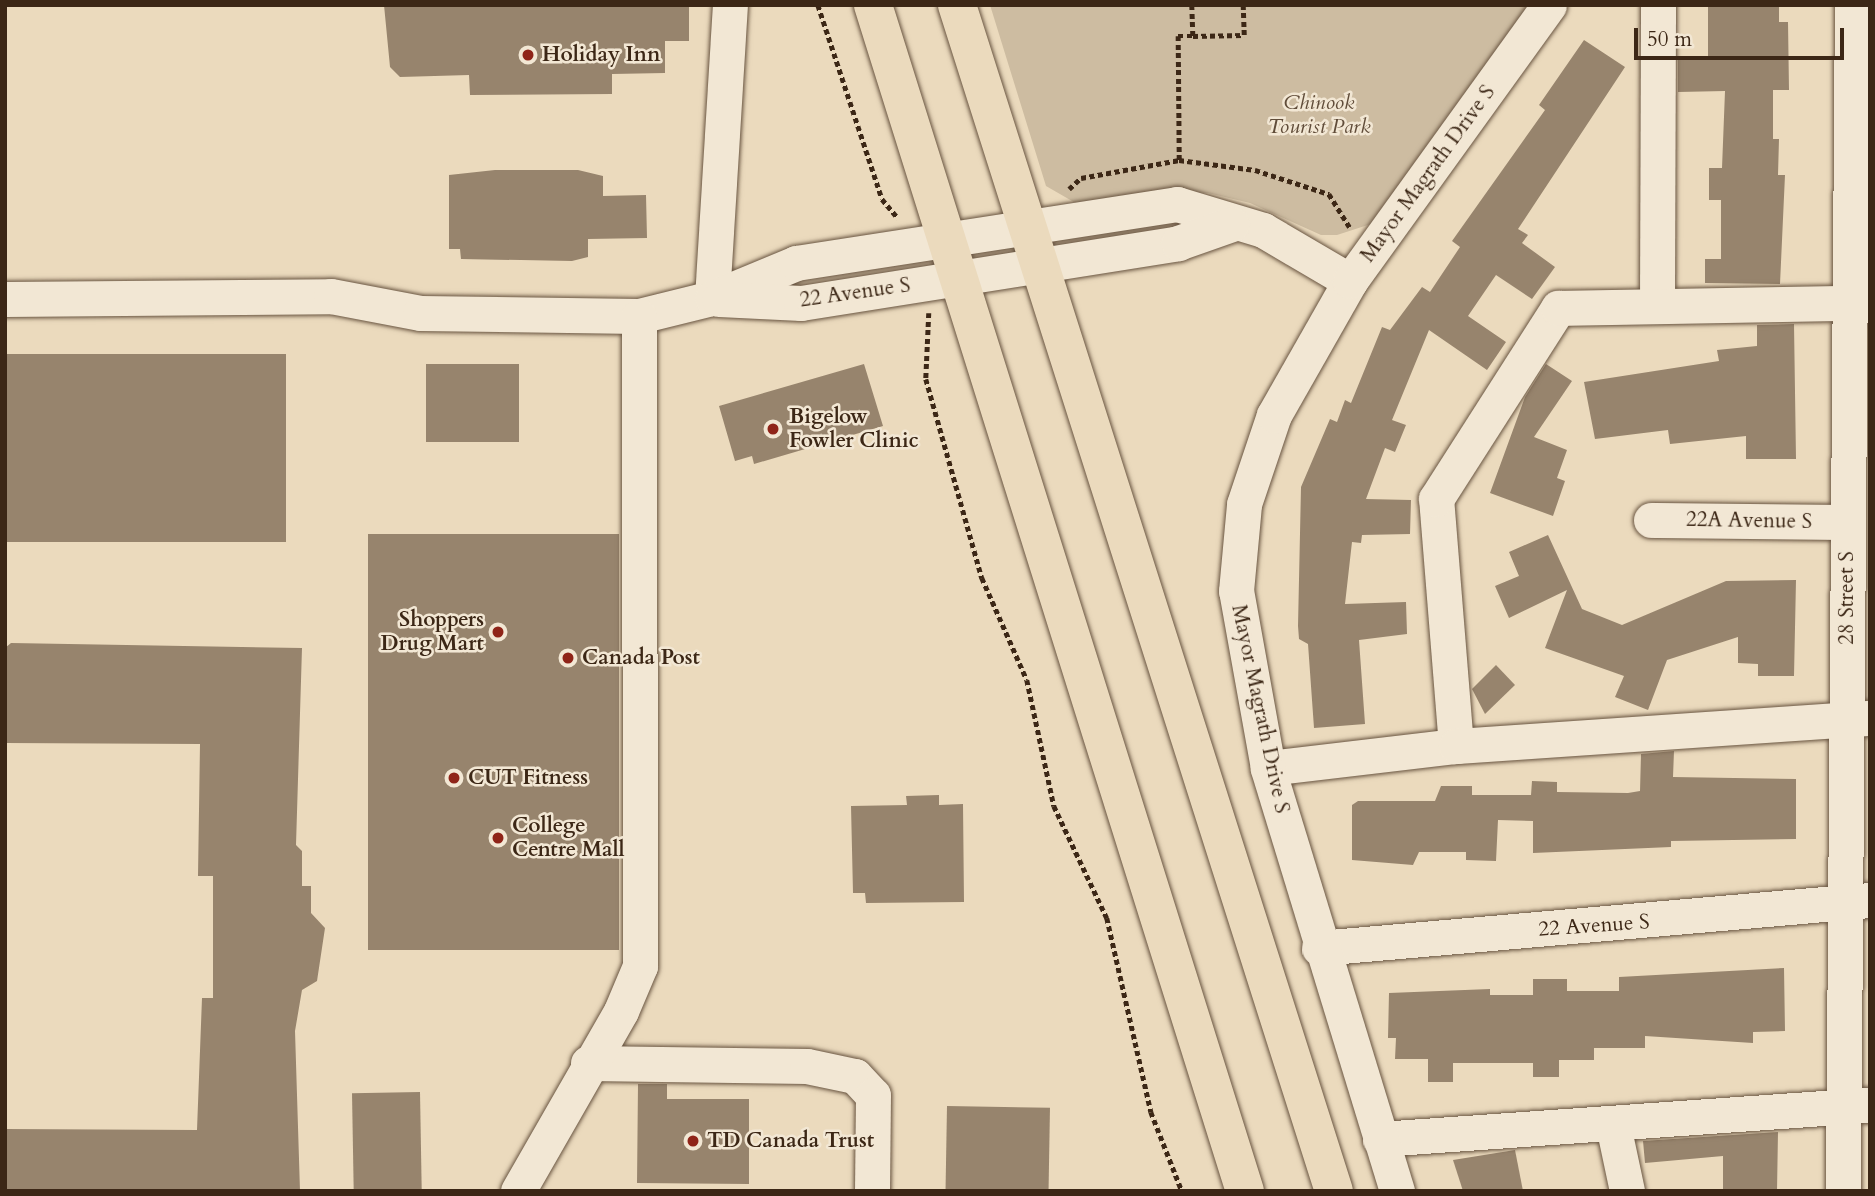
<!DOCTYPE html>
<html>
<head>
<meta charset="utf-8">
<style>
  body { margin:0 }
  #map { position:relative; width:1875px; height:1196px; overflow:hidden; background:#ebdabd; font-family:Cardo,serif }
  div>[style] { position:absolute }
  [style*='--x'] { left:calc(var(--x)*1px); top:calc(var(--y)*1px); width:calc(var(--w)*1px); rotate:calc(var(--a)*1deg) }
  .green>* { inset:0; background:#cdbca1 }
  .building>* { inset:0; background:#97846d; transform-origin:0 0 }
  .path>* { height:4.5px; margin-top:-2.25px; transform-origin:0; background:repeating-linear-gradient(90deg,#3c2716 0 5px,transparent 0 8.5px) }
  .roads { filter:drop-shadow(0 0 2px #685440) drop-shadow(0 0 2px #685440) }
  .minor>* { height:35px; margin:-17.5px; padding:0 17.5px; transform-origin:17.5px; border-radius:17.5px; background:#f2e7d4 }
  .major>* { height:38px; margin:-19px; padding:0 19px; transform-origin:19px; border-radius:19px; background:#ebdabd }
  .dots>* { width:19px; height:19px; translate:-50% -50%; box-sizing:border-box; border:4px solid #f2e7d4; border-radius:50% }
  span { translate:-50% -50%; white-space:nowrap; text-align:center; line-height:1.15; -webkit-text-stroke:5px #f2e7d4; paint-order:stroke }
  .poi-label { font-size:21px; color:#3c2716; font-weight:700 }
  .left { translate:0 -50%; text-align:left }
  .right { translate:-100% -50%; text-align:right }
  .park-label { font-size:21px; color:#604c39; font-style:italic }
  .street-label { font-size:21px; color:#3c2716 }
  .frame { position:absolute; inset:0; border:7px solid #3c2716; pointer-events:none }
  .scale { position:absolute; left:1634px; top:28px; width:210px; height:32px; box-sizing:border-box; border:4px solid #3c2716; border-top:0; padding-left:9px; font-size:21px; line-height:24px; white-space:nowrap; color:#3c2716; -webkit-text-stroke:5px #f2e7d4; paint-order:stroke }
</style>
</head>
<body>
<div id="map">
  <div class="green">
    <i style="clip-path:polygon(990px 5px,1536px 5px,1374px 223px,1337px 235px,1321px 235px,1250px 203px,1208px 193px,1165px 191px,1079px 205px,1046px 186px)"></i>
  </div>
  <div class="building">
    <i style="clip-path:polygon(384px 5px,689px 5px,689px 41px,665px 41px,665px 73px,612px 74px,612px 94px,470px 95px,469px 75px,400px 77px,390px 67px)"></i>
    <i style="clip-path:polygon(1708px 5px,1779px 5px,1779px 22px,1788px 22px,1789px 90px,1773px 90px,1773px 139px,1779px 139px,1778px 175px,1785px 175px,1780px 284px,1705px 283px,1705px 259px,1721px 259px,1721px 200px,1709px 200px,1709px 168px,1722px 168px,1725px 91px,1678px 92px,1678px 59px,1708px 59px)"></i>
    <i style="clip-path:polygon(1584px 40px,1625px 67px,1518px 229px,1528px 235px,1522px 243px,1555px 267px,1532px 299px,1496px 275px,1468px 316px,1506px 342px,1487px 370px,1429px 330px,1392px 420px,1406px 425px,1395px 452px,1385px 448px,1366px 499px,1411px 500px,1410px 534px,1362px 535px,1361px 543px,1352px 542px,1345px 604px,1406px 602px,1407px 634px,1359px 640px,1365px 724px,1314px 728px,1308px 644px,1299px 639px,1298px 626px,1301px 487px,1330px 419px,1337px 422px,1345px 400px,1351px 403px,1382px 327px,1390px 330px,1422px 287px,1430px 292px,1460px 247px,1452px 241px,1545px 110px,1539px 105px)"></i>
    <i style="clip-path:polygon(495px 170px,578px 170px,603px 176px,603px 196px,646px 195px,647px 238px,588px 239px,588px 257px,572px 261px,461px 259px,460px 249px,449px 249px,449px 175px)"></i>
    <i style="clip-path:polygon(1794px 324px,1796px 459px,1746px 459px,1746px 436px,1670px 444px,1668px 430px,1595px 439px,1584px 382px,1719px 361px,1717px 350px,1757px 346px,1757px 325px)"></i>
    <i style="left:5px;top:354px;width:281px;height:188px"></i>
    <i style="left:426px;top:364px;width:93px;height:78px"></i>
    <i style="clip-path:polygon(864px 364px,883px 426px,754px 464px,752px 456px,735px 461px,719px 406px)"></i>
    <i style="clip-path:polygon(1546px 364px,1572px 381px,1534px 437px,1567px 450px,1557px 478px,1565px 481px,1553px 516px,1490px 493px,1525px 397px)"></i>
    <i style="left:368px;top:534px;width:251px;height:416px"></i>
    <i style="clip-path:polygon(1548px 535px,1582px 609px,1622px 625px,1726px 581px,1796px 580px,1794px 676px,1758px 676px,1758px 664px,1738px 663px,1738px 637px,1667px 660px,1648px 710px,1615px 697px,1624px 676px,1545px 648px,1567px 590px,1509px 618px,1495px 586px,1519px 576px,1509px 552px)"></i>
    <i style="clip-path:polygon(11px 643px,302px 648px,296px 845px,302px 851px,302px 886px,311px 886px,311px 913px,325px 928px,317px 981px,302px 990px,295px 1031px,300px 1191px,5px 1191px,5px 1129px,197px 1130px,202px 998px,213px 998px,213px 876px,198px 876px,200px 744px,5px 743px,5px 648px)"></i>
    <i style="clip-path:polygon(1496px 665px,1515px 685px,1485px 714px,1472px 689px)"></i>
    <i style="clip-path:polygon(1674px 751px,1673px 777px,1796px 779px,1796px 839px,1671px 841px,1671px 847px,1533px 853px,1533px 821px,1498px 820px,1496px 861px,1466px 860px,1466px 852px,1419px 852px,1413px 865px,1352px 860px,1352px 805px,1358px 801px,1435px 801px,1441px 786px,1472px 786px,1472px 795px,1531px 795px,1532px 781px,1557px 782px,1557px 792px,1628px 793px,1640px 791px,1641px 754px)"></i>
    <i style="clip-path:polygon(939px 795px,939px 805px,963px 804px,964px 902px,866px 903px,865px 893px,853px 893px,851px 806px,907px 805px,906px 796px)"></i>
    <i style="clip-path:polygon(1784px 968px,1785px 1031px,1753px 1032px,1753px 1043px,1645px 1036px,1645px 1048px,1594px 1048px,1594px 1060px,1559px 1060px,1559px 1077px,1533px 1077px,1533px 1063px,1453px 1063px,1453px 1082px,1428px 1082px,1428px 1059px,1395px 1059px,1396px 1038px,1388px 1038px,1389px 993px,1490px 989px,1490px 995px,1533px 995px,1533px 979px,1567px 979px,1567px 991px,1619px 991px,1619px 977px)"></i>
    <i style="clip-path:polygon(638px 1084px,667px 1084px,667px 1099px,749px 1099px,749px 1184px,637px 1183px)"></i>
    <i style="left:420px;top:1092px;width:99px;height:68px;rotate:89deg"></i>
    <i style="left:947px;top:1106px;width:103px;height:85px;rotate:1deg"></i>
    <i style="clip-path:polygon(1778px 1132px,1777px 1191px,1723px 1191px,1723px 1156px,1645px 1163px,1643px 1141px)"></i>
    <i style="clip-path:polygon(1515px 1150px,1523px 1191px,1463px 1191px,1453px 1160px)"></i>
  </div>
  <div class="path">
    <i style="--x:818;--y:5;--w:204;--a:71.7"></i>
    <i style="--x:882;--y:199;--w:25;--a:50"></i>
    <i style="--x:1192;--y:5;--w:31;--a:88"></i>
    <i style="--x:1193;--y:36;--w:51;--a:-1.1"></i>
    <i style="--x:1244;--y:35;--w:30;--a:-92"></i>
    <i style="--x:1179;--y:160;--w:77;--a:7.5"></i>
    <i style="--x:1255;--y:170;--w:78;--a:18"></i>
    <i style="--x:1329;--y:194;--w:39;--a:58"></i>
    <i style="--x:1069;--y:189;--w:16;--a:-43"></i>
    <i style="--x:1081;--y:178;--w:100;--a:-10.4"></i>
    <i style="--x:1179;--y:160;--w:124;--a:-90.5"></i>
    <i style="--x:1178;--y:36;--w:15;--a:0"></i>
    <i style="--x:929;--y:313;--w:66;--a:92.6"></i>
    <i style="--x:926;--y:379;--w:207;--a:74.3"></i>
    <i style="--x:982;--y:578;--w:111;--a:66.2"></i>
    <i style="--x:1027;--y:680;--w:129;--a:77.9"></i>
    <i style="--x:1054;--y:806;--w:124;--a:64.7"></i>
    <i style="--x:1107;--y:918;--w:199;--a:77.2"></i>
    <i style="--x:1151;--y:1112;--w:85;--a:68.6"></i>
  </div>
  <div class="roads">
    <div class="minor">
      <i style="--x:712;--y:298;--w:294;--a:-86.5"></i>
      <i style="--x:5;--y:299;--w:326;--a:-0.5"></i>
      <i style="--x:331;--y:296;--w:91;--a:10.8"></i>
      <i style="--x:420;--y:313;--w:219;--a:0.8"></i>
      <i style="--x:639;--y:316;--w:75;--a:-13.9"></i>
      <i style="--x:712;--y:298;--w:91;--a:-22.6"></i>
      <i style="--x:796;--y:263;--w:386;--a:-8.8"></i>
      <i style="--x:1177;--y:204;--w:90;--a:16.8"></i>
      <i style="--x:1263;--y:230;--w:101;--a:30.4"></i>
      <i style="--x:719;--y:299;--w:82;--a:2.8"></i>
      <i style="--x:801;--y:303;--w:382;--a:-9"></i>
      <i style="--x:1178;--y:243;--w:57;--a:-19.4"></i>
      <i style="--x:1657;--y:303;--w:298;--a:-89.8"></i>
      <i style="--x:1651;--y:520;--w:197;--a:0.6"></i>
      <i style="--x:1456;--y:746;--w:248;--a:-94.6"></i>
      <i style="--x:1436;--y:499;--w:227;--a:-57.4"></i>
      <i style="--x:1558;--y:308;--w:292;--a:-1"></i>
      <i style="--x:1268;--y:768;--w:189;--a:-6.7"></i>
      <i style="--x:1456;--y:746;--w:413;--a:-3.9"></i>
      <i style="--x:1319;--y:948;--w:553;--a:-4.98"></i>
      <i style="--x:588;--y:1063;--w:219;--a:0.8"></i>
      <i style="--x:807;--y:1066;--w:49;--a:11.8"></i>
      <i style="--x:855;--y:1076;--w:26;--a:47"></i>
      <i style="--x:873;--y:1095;--w:96;--a:90.6"></i>
      <i style="--x:1613;--y:1125;--w:67;--a:78"></i>
      <i style="--x:1380;--y:1139;--w:491;--a:-4"></i>
      <i style="--x:518;--y:1191;--w:207;--a:-60.2"></i>
      <i style="--x:621;--y:1011;--w:49;--a:-67.1"></i>
      <i style="--x:640;--y:966;--w:650;--a:-90.09"></i>
      <i style="--x:1397;--y:1191;--w:442;--a:-107"></i>
      <i style="--x:1268;--y:768;--w:180;--a:-100.2"></i>
      <i style="--x:1236;--y:591;--w:87;--a:-84.7"></i>
      <i style="--x:1244;--y:504;--w:94;--a:-71.4"></i>
      <i style="--x:1274;--y:415;--w:154;--a:-60.4"></i>
      <i style="--x:1350;--y:281;--w:340;--a:-54.2"></i>
      <i style="--x:1843;--y:1191;--w:1186;--a:-89.57"></i>
    </div>
    <div class="major">
      <i style="--x:873;--y:5;--w:1243;--a:72.59"></i>
      <i style="--x:957;--y:5;--w:1244;--a:72.37"></i>
    </div>
  </div>
  <div class="dots">
    <i style="left:528px;top:55px;background:#8f2418"></i>
    <i style="left:773px;top:429px;background:#8f2418"></i>
    <i style="left:498px;top:632px;background:#8f2418"></i>
    <i style="left:568px;top:658px;background:#8f2418"></i>
    <i style="left:454px;top:778px;background:#8f2418"></i>
    <i style="left:498px;top:838px;background:#8f2418"></i>
    <i style="left:693px;top:1141px;background:#8f2418"></i>
  </div>
  <div class="poi-label">
    <span class="left" style="left:542px;top:55px">Holiday Inn</span>
    <span class="left" style="left:789px;top:429px">Bigelow<br>Fowler Clinic</span>
    <span class="right" style="left:484px;top:632px">Shoppers<br>Drug Mart</span>
    <span class="left" style="left:582px;top:658px">Canada Post</span>
    <span class="left" style="left:468px;top:778px">CUT Fitness</span>
    <span class="left" style="left:512px;top:838px">College<br>Centre Mall</span>
    <span class="left" style="left:707px;top:1141px">TD Canada Trust</span>
  </div>
  <div class="park-label">
    <span style="left:1319px;top:115px">Chinook<br>Tourist Park</span>
  </div>
  <div class="street-label">
    <span style="left:1428px;top:174px;rotate:-54deg">Mayor Magrath Drive S</span>
    <span style="left:855px;top:293px;rotate:-8deg">22 Avenue S</span>
    <span style="left:1749px;top:521px;rotate:1deg">22A Avenue S</span>
    <span style="left:1847px;top:598px;rotate:-90deg">28 Street S</span>
    <span style="left:1260px;top:709px;rotate:78deg">Mayor Magrath Drive S</span>
    <span style="left:1594px;top:926px;rotate:-4deg">22 Avenue S</span>
  </div>
  <div class="frame"></div>
  <div class="scale">50 m</div>
</div>
</body>
</html>
